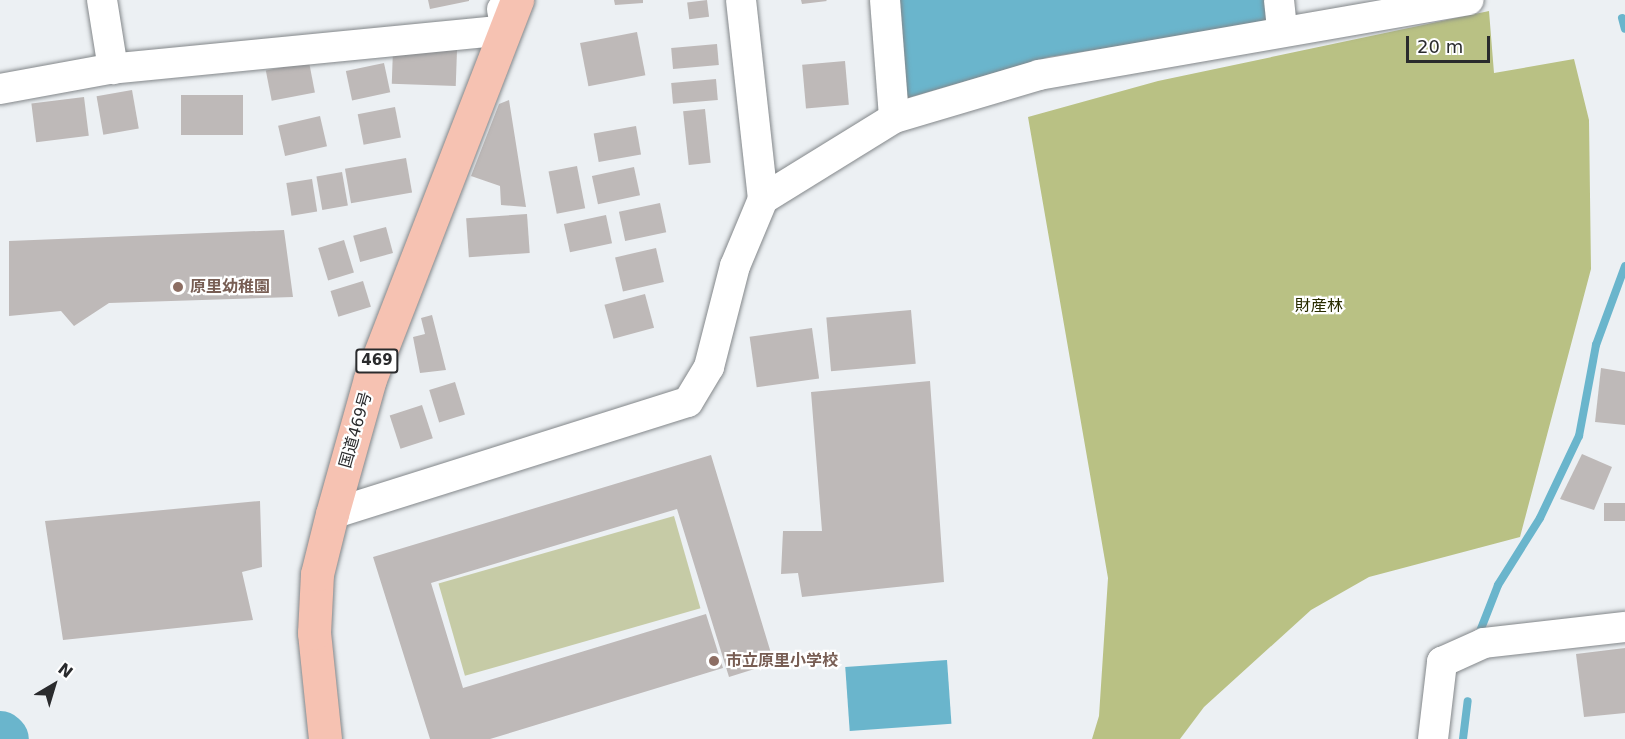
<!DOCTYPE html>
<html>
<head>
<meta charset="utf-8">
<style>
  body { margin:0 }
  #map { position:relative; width:1625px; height:739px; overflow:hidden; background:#ecf0f3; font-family:"DejaVu Sans","Noto Sans JP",sans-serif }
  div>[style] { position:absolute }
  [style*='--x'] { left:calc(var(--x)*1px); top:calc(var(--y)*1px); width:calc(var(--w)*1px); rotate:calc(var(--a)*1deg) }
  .green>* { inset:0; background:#c6cba6; transform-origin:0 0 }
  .forest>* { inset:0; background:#b9c184 }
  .water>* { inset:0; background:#6ab5cc; transform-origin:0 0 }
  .stream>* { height:8px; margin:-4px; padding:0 4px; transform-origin:4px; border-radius:4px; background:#6ab5cc }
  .river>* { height:51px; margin:-25.5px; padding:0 25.5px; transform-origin:25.5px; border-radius:25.5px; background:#6ab5cc }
  .building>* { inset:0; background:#beb9b8; transform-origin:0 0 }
  .roads { filter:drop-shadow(0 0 2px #83878a) drop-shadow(0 0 2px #83878a) }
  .minor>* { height:30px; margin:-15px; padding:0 15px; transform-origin:15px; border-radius:15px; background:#fff }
  .trunk>* { height:33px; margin:-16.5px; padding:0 16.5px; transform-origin:16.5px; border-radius:16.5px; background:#f6c2b2 }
  .dots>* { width:16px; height:16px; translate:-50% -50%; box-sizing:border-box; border:3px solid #fff; border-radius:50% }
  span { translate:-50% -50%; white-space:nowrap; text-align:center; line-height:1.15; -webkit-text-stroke:4.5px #fff; paint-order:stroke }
  .shield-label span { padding:2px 4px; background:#fff; border:2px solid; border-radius:4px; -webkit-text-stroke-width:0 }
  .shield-label { font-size:15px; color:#2a2b2d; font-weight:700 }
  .education-label { font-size:16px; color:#785e54; font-weight:700 }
  .left { translate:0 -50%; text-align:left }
  .park-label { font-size:16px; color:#292c00 }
  .street-label { font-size:16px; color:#2a2b2d }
  .north { position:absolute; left:24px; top:655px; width:60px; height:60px; -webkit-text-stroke:4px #fff; paint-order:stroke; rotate:38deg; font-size:16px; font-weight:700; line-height:24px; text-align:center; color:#2a2b2d }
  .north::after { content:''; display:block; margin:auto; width:21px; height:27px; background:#2a2b2d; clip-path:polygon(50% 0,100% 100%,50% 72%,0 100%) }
  .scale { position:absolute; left:1406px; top:36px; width:84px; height:27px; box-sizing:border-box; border:3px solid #2a2b2d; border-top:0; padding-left:8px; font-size:18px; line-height:21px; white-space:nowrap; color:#2a2b2d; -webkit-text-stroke:4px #fff; paint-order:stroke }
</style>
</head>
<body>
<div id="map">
  <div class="green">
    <i style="left:674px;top:516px;width:96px;height:245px;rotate:74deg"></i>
  </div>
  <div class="forest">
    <i style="clip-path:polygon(1489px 11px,1494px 73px,1574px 59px,1589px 120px,1591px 269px,1520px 537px,1369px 577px,1311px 610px,1204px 707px,1180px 739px,1092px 739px,1099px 716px,1108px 578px,1028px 117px,1158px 81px)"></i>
  </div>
  <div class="water">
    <i style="clip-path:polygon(897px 0,1266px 0,1268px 23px,1049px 57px,904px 99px)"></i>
    <i style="left:947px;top:660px;width:64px;height:102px;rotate:86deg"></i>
  </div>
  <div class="stream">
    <i style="--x:1622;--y:18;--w:11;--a:75"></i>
    <i style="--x:1477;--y:639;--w:58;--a:-68.7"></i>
    <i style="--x:1498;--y:585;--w:79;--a:-57.9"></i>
    <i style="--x:1540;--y:518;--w:91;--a:-64.6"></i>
    <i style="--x:1579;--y:436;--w:93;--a:-79.4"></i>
    <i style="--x:1596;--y:345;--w:84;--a:-69.8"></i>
    <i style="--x:1463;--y:739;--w:38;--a:-83"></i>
  </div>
  <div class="river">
    <i style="--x:0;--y:736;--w:4;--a:45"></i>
  </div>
  <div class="building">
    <i style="clip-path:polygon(428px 0,469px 0,469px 1px,430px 9px)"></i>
    <i style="clip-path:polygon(614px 0,643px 0,643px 3px,615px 5px)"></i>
    <i style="left:707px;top:0;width:17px;height:20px;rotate:83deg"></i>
    <i style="clip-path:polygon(801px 0,826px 0,827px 1px,802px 4px)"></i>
    <i style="left:637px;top:32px;width:44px;height:58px;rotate:79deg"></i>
    <i style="left:717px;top:44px;width:21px;height:46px;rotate:85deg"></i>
    <i style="left:457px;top:50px;width:36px;height:64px;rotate:92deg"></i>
    <i style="left:845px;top:61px;width:44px;height:43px;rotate:85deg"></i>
    <i style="left:309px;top:62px;width:31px;height:44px;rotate:79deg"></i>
    <i style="left:384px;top:63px;width:30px;height:39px;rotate:78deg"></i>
    <i style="left:716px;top:79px;width:21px;height:45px;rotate:85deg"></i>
    <i style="left:132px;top:90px;width:39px;height:36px;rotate:80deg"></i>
    <i style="left:243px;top:95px;width:40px;height:62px;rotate:90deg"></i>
    <i style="left:84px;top:97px;width:39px;height:53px;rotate:83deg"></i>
    <i style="clip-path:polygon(509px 100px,526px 207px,501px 205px,500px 186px,471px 176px,499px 104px)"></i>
    <i style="left:395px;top:107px;width:31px;height:38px;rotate:79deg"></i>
    <i style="left:705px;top:109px;width:54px;height:22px;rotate:84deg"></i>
    <i style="left:320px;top:116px;width:31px;height:43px;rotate:77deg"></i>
    <i style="left:636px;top:126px;width:29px;height:43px;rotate:80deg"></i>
    <i style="left:406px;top:158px;width:35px;height:62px;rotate:80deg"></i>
    <i style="left:577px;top:166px;width:43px;height:29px;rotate:79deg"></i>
    <i style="left:634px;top:167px;width:29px;height:43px;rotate:78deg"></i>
    <i style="left:342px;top:172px;width:34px;height:26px;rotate:80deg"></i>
    <i style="left:312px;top:179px;width:33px;height:26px;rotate:81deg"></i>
    <i style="left:660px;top:203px;width:30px;height:42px;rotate:78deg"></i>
    <i style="left:527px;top:214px;width:39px;height:61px;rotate:86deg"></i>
    <i style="left:606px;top:215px;width:29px;height:43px;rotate:78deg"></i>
    <i style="left:386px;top:227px;width:27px;height:34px;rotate:75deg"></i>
    <i style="clip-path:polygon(284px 230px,293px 297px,109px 303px,74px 326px,61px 311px,9px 316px,9px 241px)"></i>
    <i style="left:344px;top:240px;width:34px;height:27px;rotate:73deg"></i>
    <i style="left:656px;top:248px;width:35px;height:42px;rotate:77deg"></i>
    <i style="left:363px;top:281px;width:27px;height:34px;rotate:73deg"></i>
    <i style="left:645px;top:294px;width:35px;height:42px;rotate:75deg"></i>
    <i style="left:911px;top:310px;width:54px;height:85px;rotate:85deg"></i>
    <i style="clip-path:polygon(432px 315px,446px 370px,420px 373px,413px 337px,425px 334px,421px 318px)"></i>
    <i style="left:812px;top:328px;width:51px;height:63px;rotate:82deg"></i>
    <i style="clip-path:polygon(1601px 368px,1625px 372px,1625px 425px,1595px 422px)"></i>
    <i style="clip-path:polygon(930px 381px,944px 582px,802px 597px,798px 573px,781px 574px,783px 531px,822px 531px,811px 392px)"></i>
    <i style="left:455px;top:382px;width:34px;height:27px;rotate:73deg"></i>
    <i style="left:422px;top:405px;width:35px;height:34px;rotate:72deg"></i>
    <i style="clip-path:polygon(1582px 454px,1612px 467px,1594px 510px,1560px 499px)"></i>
    <i style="clip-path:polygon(711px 455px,774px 663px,729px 677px,677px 509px,431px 583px,463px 688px,706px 614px,723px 668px,490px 739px,430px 739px,373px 557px)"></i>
    <i style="clip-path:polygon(260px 501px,262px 567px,242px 572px,253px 620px,63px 640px,45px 521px)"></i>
    <i style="left:1604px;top:503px;width:21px;height:18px"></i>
    <i style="clip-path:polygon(1625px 648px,1625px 713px,1584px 717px,1576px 654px)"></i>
  </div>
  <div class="roads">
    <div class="minor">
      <i style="--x:102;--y:0;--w:70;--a:80.9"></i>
      <i style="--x:741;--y:0;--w:200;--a:83.7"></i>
      <i style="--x:885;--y:0;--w:118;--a:85.6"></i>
      <i style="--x:1279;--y:0;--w:31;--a:84"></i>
      <i style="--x:0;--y:89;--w:111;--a:-10.4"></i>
      <i style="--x:109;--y:69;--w:399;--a:-5.6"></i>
      <i style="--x:506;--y:30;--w:21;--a:-101"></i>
      <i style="--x:332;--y:514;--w:373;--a:-17.5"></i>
      <i style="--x:688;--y:402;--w:41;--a:-59"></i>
      <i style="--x:709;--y:367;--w:104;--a:-75.6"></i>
      <i style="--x:735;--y:266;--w:73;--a:-67.3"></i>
      <i style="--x:763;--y:199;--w:154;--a:-31.7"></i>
      <i style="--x:894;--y:118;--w:151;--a:-16.5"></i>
      <i style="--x:1039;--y:75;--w:436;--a:-9.9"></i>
      <i style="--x:1433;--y:739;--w:78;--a:-83.3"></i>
      <i style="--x:1442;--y:662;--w:46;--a:-24.3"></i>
      <i style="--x:1484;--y:643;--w:142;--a:-6.5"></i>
    </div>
    <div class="trunk">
      <i style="--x:325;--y:739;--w:107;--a:-95.9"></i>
      <i style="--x:314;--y:633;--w:59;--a:-87.1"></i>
      <i style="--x:317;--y:574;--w:62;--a:-76"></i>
      <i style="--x:332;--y:514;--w:140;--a:-74.3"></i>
      <i style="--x:370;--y:379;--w:407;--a:-68.8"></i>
    </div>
  </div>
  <div class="dots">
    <i style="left:178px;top:287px;background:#8d6e63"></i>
    <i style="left:714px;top:661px;background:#8d6e63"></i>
  </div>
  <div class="shield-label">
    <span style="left:377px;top:361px">469</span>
  </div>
  <div class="education-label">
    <span class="left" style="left:190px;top:287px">原里幼稚園</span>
    <span class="left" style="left:726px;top:661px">市立原里小学校</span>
  </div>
  <div class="park-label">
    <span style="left:1319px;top:306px">財産林</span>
  </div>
  <div class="street-label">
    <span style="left:356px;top:430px;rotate:-74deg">国道469号</span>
  </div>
  <div class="north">N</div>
  <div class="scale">20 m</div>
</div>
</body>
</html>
